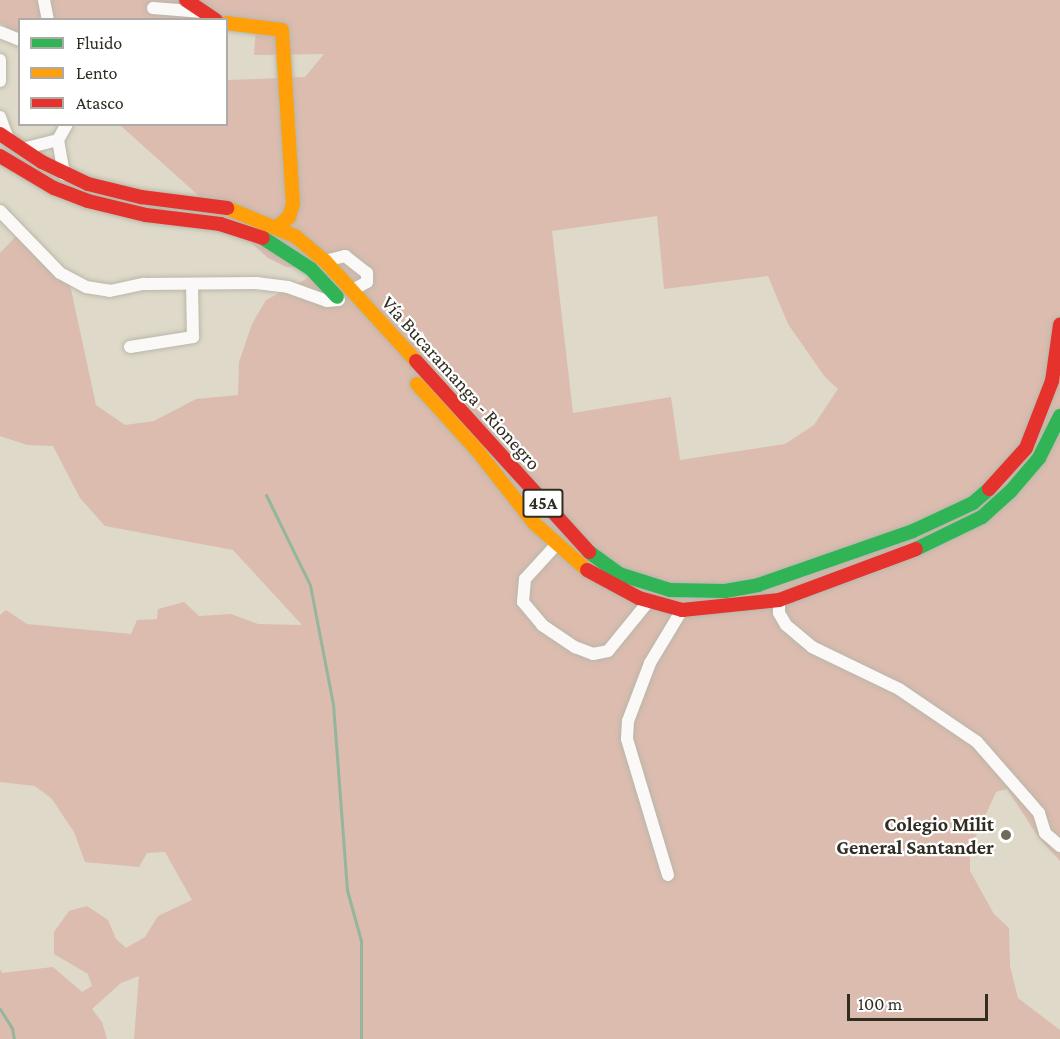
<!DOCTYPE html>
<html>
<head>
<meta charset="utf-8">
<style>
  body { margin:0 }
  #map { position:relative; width:1060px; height:1039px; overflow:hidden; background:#ded9c8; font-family:"Crimson Pro",serif }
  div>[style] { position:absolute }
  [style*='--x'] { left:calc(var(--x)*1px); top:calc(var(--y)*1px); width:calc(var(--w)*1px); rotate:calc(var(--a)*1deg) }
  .green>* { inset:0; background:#dbbcaf }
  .stream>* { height:3px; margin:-1.5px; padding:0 1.5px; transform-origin:1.5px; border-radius:1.5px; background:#96b59d }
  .roads { filter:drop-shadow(0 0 2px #b9b6a9) drop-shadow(0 0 2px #b9b6a9) }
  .street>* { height:12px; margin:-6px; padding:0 6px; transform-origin:6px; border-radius:6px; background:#faf9f7 }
  .fast>* { height:14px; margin:-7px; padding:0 7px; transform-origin:7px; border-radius:7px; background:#30b455 }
  .slow>* { height:14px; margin:-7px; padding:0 7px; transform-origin:7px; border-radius:7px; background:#ff9f0a }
  .jam>* { height:14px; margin:-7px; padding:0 7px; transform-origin:7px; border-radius:7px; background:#e5322d }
  .dots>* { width:16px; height:16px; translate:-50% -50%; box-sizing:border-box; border:3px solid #fff; border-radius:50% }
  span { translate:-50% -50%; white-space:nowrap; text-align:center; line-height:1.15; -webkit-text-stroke:4.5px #fff; paint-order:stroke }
  .shield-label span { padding:2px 4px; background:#fff; border:2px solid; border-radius:4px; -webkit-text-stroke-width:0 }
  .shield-label { font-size:18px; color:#302d21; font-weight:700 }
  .street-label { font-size:20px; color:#302d21 }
  .poi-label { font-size:20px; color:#302d21; font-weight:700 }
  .right { translate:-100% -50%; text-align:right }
  .legend { position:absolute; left:18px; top:18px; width:210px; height:108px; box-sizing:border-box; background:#fff; border:2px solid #acaba6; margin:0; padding:8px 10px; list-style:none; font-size:18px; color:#302d21 }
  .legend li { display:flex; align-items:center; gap:12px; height:30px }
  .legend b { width:30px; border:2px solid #acaba6 }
  .scale { position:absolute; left:847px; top:994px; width:141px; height:27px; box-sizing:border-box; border:3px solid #302d21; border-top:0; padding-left:8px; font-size:18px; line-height:21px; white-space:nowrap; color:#302d21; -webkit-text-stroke:4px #fff; paint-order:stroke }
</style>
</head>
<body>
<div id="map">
  <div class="green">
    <i style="clip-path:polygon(evenodd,0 0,1060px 0,1060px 861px,1039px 838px,1007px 789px,996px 792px,970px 849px,970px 871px,994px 914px,1009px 928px,1010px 966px,1018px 998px,1060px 1030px,1060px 1039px,134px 1039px,139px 976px,121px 983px,92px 1009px,102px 1022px,107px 1039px,0 1039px,0 969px,2px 973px,53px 967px,82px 992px,92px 986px,88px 974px,54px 954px,54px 932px,69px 911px,87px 906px,108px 920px,116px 939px,126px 948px,145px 937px,158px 916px,192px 900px,165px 852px,147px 853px,139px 867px,85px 862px,74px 832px,52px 799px,35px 786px,0 782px,0 615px,6px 610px,27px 624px,131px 634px,137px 620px,157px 619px,158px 609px,184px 602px,199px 616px,231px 614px,258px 624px,302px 625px,233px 550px,105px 526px,80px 498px,53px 446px,27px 445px,0 436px,0 253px,24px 228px,67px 271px,96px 405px,125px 425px,154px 421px,196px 399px,238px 395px,239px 362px,252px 324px,266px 300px,329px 267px,286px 267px,268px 258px,120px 125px,226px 124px,227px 80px,305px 77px,324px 54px,254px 55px,256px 27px,226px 20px,20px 20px,19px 35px,0 23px,0 0,657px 216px,664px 289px,768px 276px,788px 324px,825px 377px,838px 389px,814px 425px,785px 444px,680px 460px,671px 397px,573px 413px,552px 231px,657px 216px)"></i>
  </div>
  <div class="stream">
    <i style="--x:266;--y:495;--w:100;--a:63.9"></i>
    <i style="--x:310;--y:585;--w:121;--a:79.1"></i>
    <i style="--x:333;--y:704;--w:187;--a:85.7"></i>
    <i style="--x:347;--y:890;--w:53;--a:74.6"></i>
    <i style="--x:361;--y:941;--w:98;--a:90"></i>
    <i style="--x:0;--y:1009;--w:22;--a:58"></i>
    <i style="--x:12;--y:1028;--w:11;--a:80"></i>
  </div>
  <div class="roads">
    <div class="street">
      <i style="--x:44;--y:0;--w:20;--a:79"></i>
      <i style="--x:153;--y:8;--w:50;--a:4.6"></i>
      <i style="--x:0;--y:32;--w:22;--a:22"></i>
      <i style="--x:0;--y:60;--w:21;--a:90"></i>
      <i style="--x:0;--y:117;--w:23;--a:70"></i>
      <i style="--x:58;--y:140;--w:35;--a:80"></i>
      <i style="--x:22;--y:149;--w:37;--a:-14"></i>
      <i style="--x:58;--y:140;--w:18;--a:-61"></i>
      <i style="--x:0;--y:211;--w:86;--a:45.9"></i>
      <i style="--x:60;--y:273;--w:30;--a:28"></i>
      <i style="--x:86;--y:287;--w:24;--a:9"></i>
      <i style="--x:110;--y:291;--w:35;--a:-12"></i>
      <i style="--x:144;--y:284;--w:112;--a:-0.5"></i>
      <i style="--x:256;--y:283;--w:32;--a:7"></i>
      <i style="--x:288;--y:287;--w:41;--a:19.7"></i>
      <i style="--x:327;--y:301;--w:12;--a:-5"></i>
      <i style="--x:325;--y:261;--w:21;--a:-14"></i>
      <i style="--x:345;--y:256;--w:28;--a:38"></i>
      <i style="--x:367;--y:273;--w:9;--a:90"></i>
      <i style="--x:367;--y:282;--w:18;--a:151"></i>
      <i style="--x:130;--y:347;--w:64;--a:-9"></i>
      <i style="--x:193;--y:337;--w:52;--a:-91.1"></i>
      <i style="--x:556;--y:545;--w:46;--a:132.4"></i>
      <i style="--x:525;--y:579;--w:23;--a:95"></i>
      <i style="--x:523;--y:602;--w:30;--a:50"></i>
      <i style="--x:542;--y:625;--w:40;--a:34"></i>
      <i style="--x:575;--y:647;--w:19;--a:21"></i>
      <i style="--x:593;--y:654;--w:15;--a:-11"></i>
      <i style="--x:608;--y:651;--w:63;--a:-50.8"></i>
      <i style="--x:779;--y:600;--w:13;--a:90"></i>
      <i style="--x:779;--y:613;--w:14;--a:60"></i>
      <i style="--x:786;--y:625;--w:34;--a:40"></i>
      <i style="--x:812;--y:647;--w:97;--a:25.8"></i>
      <i style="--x:899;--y:689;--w:94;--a:34.2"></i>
      <i style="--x:977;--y:742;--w:74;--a:48.8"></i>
      <i style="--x:1026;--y:798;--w:20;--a:49"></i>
      <i style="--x:1039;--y:813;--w:21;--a:73"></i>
      <i style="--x:1045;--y:833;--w:20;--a:41"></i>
      <i style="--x:668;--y:875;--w:142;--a:-106.8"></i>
      <i style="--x:627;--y:739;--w:18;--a:-87"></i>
      <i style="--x:628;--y:721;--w:62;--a:-69.2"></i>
      <i style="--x:650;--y:663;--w:62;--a:-58.9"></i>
    </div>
    <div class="fast">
      <i style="--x:263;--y:238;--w:57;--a:32.9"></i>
      <i style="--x:311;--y:269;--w:38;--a:47"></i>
      <i style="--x:916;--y:549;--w:73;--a:-25.9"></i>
      <i style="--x:982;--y:517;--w:38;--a:-42"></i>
      <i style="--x:1010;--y:492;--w:45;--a:-49.5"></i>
      <i style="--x:1039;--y:458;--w:47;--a:-63.4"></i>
      <i style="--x:589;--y:552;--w:37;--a:36"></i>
      <i style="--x:619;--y:574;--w:53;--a:17.4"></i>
      <i style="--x:670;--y:590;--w:55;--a:1"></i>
      <i style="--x:725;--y:591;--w:34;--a:-10"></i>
      <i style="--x:758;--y:585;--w:164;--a:-19.2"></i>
      <i style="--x:913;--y:531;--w:66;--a:-25"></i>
      <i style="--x:973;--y:503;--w:21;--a:-41"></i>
    </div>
    <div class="slow">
      <i style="--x:226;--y:23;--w:56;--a:7.1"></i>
      <i style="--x:282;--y:30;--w:174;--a:86.4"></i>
      <i style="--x:293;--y:204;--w:14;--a:107"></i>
      <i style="--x:289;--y:217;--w:14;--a:141"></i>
      <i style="--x:227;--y:208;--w:74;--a:22.4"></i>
      <i style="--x:295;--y:236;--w:39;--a:40"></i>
      <i style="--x:325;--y:261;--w:135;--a:47.7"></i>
      <i style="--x:417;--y:384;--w:88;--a:47.8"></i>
      <i style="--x:476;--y:449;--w:94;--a:51.9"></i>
      <i style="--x:534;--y:523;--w:71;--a:41.6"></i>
    </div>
    <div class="jam">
      <i style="--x:186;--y:0;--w:36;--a:34"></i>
      <i style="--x:0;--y:134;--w:50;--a:33.7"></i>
      <i style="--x:42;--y:162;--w:51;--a:25.6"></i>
      <i style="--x:88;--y:184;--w:55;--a:13.8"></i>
      <i style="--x:141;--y:197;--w:87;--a:7.3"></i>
      <i style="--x:0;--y:156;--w:63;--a:30.7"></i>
      <i style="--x:54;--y:188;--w:36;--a:21"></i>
      <i style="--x:88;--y:201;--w:60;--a:13.6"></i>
      <i style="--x:146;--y:215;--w:75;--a:6.9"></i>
      <i style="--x:220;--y:224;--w:45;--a:18"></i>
      <i style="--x:416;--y:361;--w:258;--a:47.8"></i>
      <i style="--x:989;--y:489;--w:55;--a:-47.9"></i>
      <i style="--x:1026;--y:448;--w:72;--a:-68.8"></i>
      <i style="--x:1052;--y:381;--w:57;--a:-81.9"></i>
      <i style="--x:587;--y:570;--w:59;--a:28.3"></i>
      <i style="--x:639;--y:598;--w:45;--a:15.6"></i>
      <i style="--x:682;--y:610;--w:98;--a:-5.9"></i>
      <i style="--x:779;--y:600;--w:146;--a:-20.4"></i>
    </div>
  </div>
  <div class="dots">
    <i style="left:1006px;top:835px;background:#6d695b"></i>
  </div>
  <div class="shield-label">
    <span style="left:543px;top:503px">45A</span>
  </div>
  <div class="street-label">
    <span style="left:461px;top:383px;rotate:48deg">Vía Bucaramanga - Rionegro</span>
  </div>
  <div class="poi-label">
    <span class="right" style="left:994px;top:836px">Colegio Milit<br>General Santander</span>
  </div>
  <ul class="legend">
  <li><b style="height:8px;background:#30b455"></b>Fluido</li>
  <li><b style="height:8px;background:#ff9f0a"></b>Lento</li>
  <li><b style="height:8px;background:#e5322d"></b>Atasco</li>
  </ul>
  <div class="scale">100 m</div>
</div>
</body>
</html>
